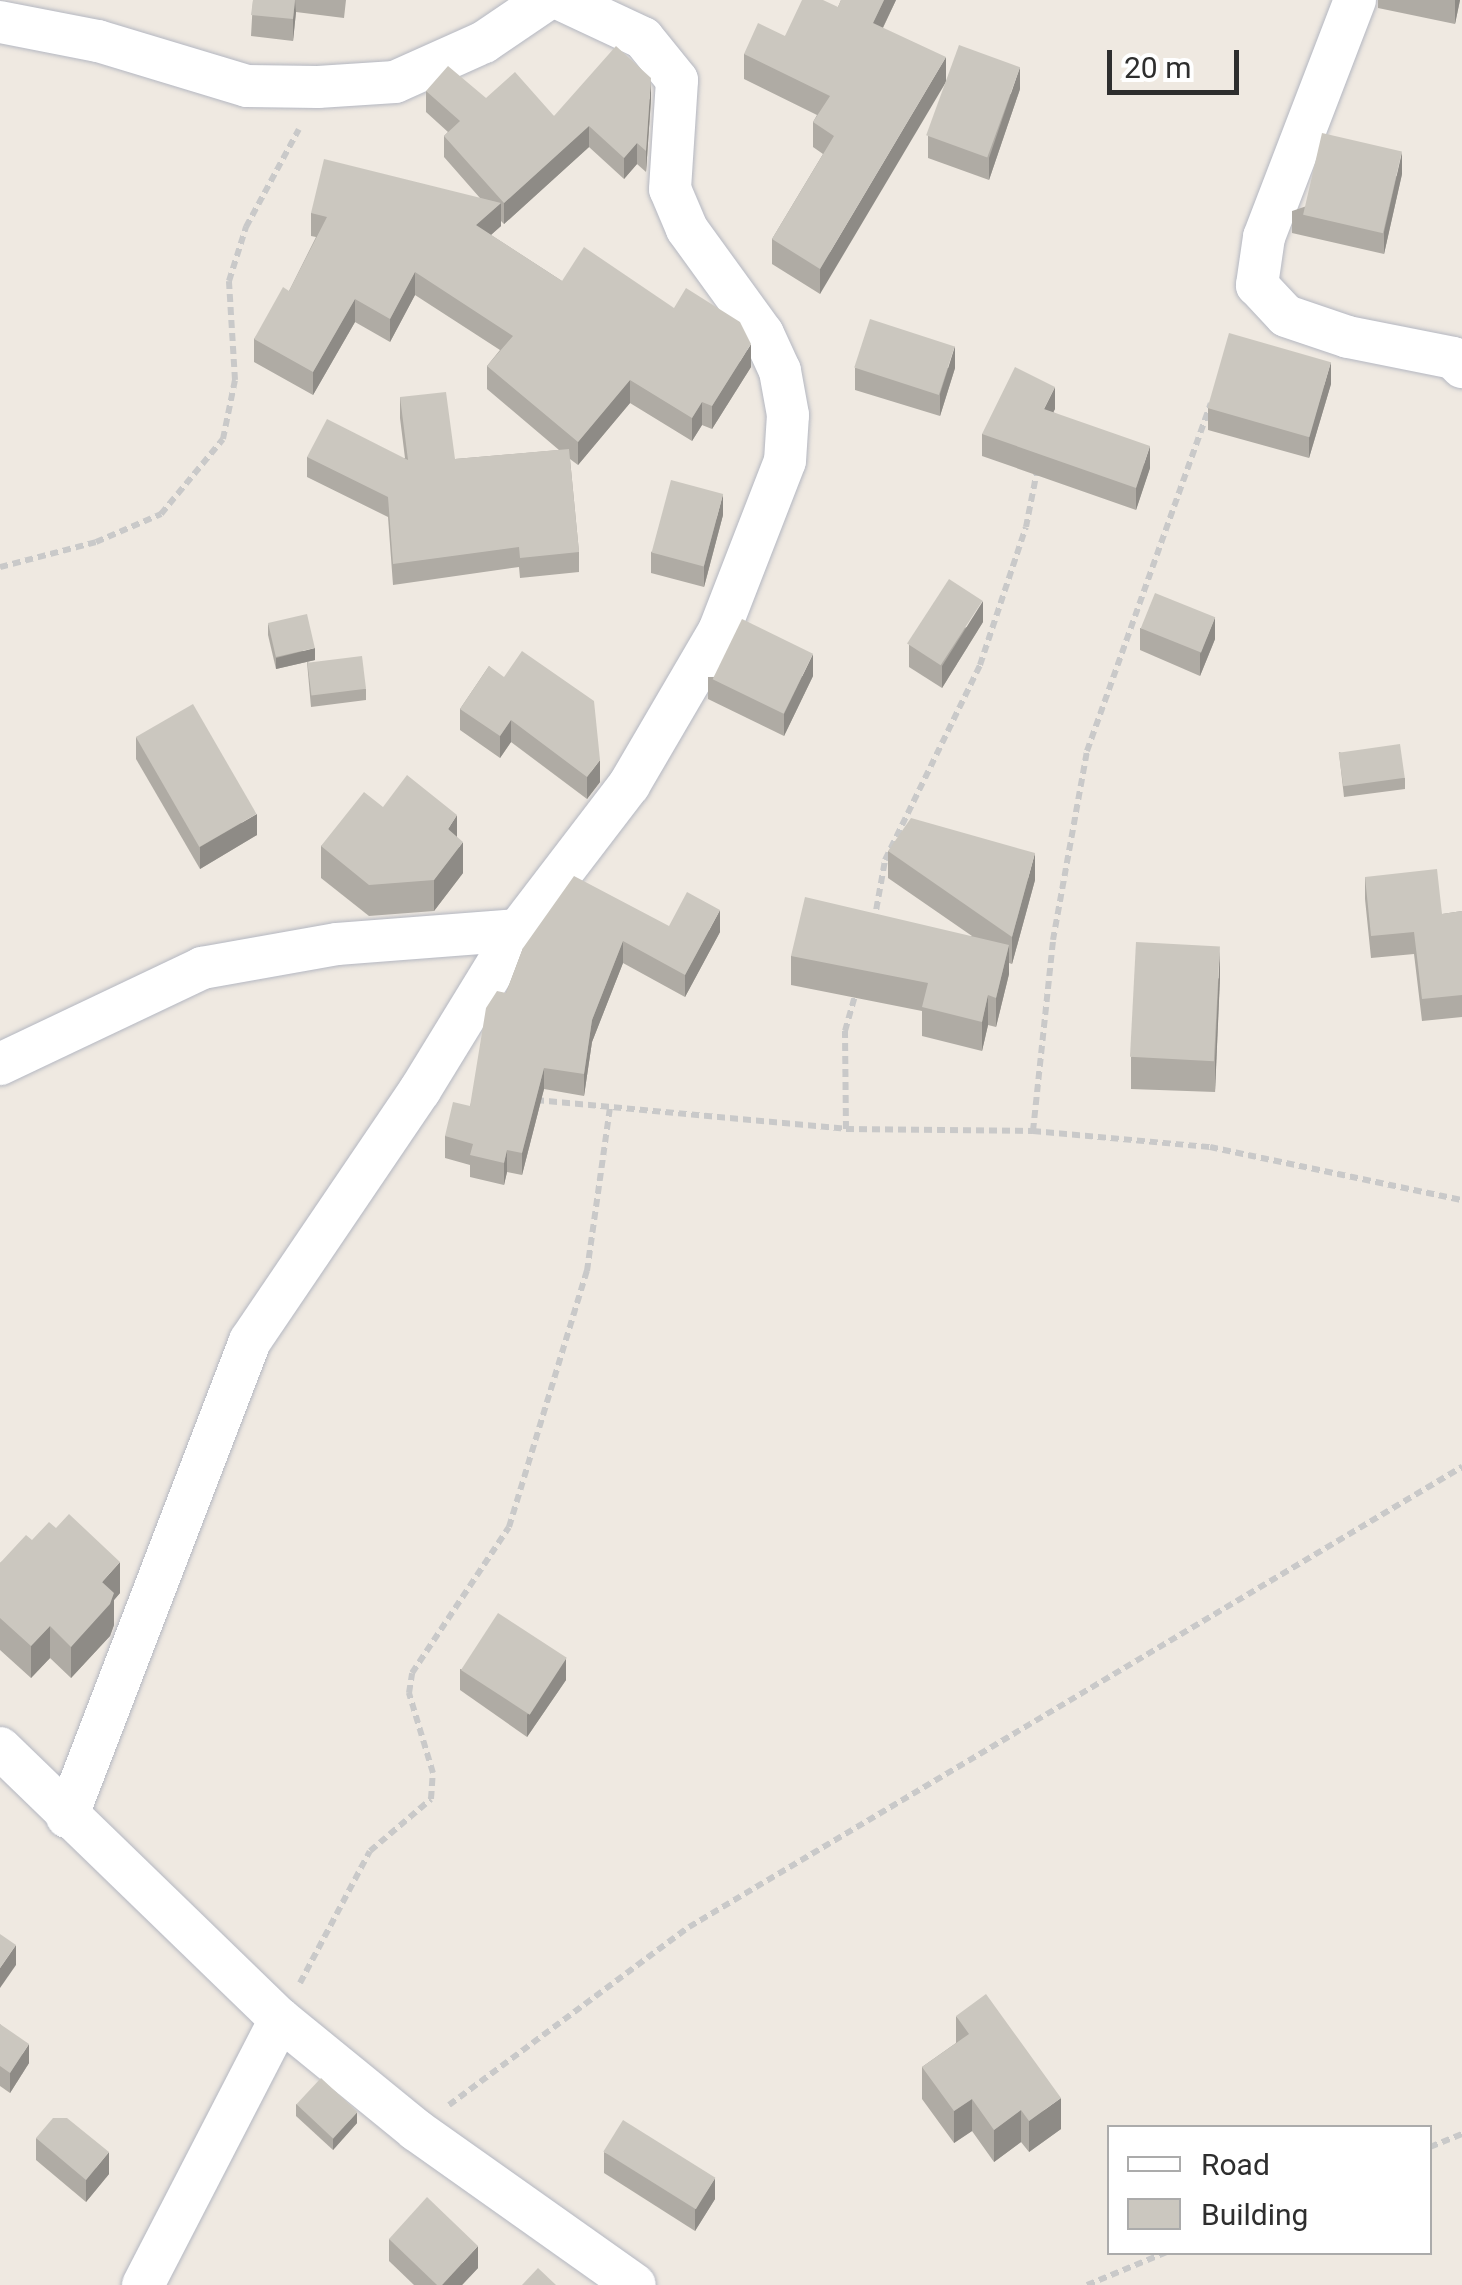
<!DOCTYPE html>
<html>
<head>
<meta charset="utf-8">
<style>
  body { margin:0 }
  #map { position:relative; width:1462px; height:2285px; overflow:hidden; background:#efe9e1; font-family:Roboto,sans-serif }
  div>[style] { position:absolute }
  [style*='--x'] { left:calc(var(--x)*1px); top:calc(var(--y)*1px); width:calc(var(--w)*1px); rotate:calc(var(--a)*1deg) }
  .path>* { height:6px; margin-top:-3px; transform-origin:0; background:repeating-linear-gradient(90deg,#c9c9c9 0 8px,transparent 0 13px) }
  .roads { filter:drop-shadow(0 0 2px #b4b7c1) drop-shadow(0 0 2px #b4b7c1) }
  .street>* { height:42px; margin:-21px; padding:0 21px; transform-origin:21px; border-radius:21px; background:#fff }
  .wall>* { inset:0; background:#afaba4 }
  .shaded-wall>* { inset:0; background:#8e8b86 }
  .building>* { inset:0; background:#cbc7bf; transform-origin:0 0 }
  span { translate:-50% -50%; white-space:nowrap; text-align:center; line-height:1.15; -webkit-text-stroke:9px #fff; paint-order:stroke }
  .legend { position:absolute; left:1107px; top:2125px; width:325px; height:130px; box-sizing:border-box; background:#fff; border:2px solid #ababab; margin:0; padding:12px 18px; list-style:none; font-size:30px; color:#2e2e2e }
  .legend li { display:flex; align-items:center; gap:20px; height:50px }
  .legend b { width:50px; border:2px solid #ababab }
  .scale { position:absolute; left:1107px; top:50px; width:132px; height:45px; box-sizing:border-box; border:5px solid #2e2e2e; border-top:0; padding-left:12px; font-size:30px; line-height:35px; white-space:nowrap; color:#2e2e2e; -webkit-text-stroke:8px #fff; paint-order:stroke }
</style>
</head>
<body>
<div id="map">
  <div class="path">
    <i style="--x:0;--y:567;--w:99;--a:-14.6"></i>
    <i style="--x:96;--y:542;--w:71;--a:-23.3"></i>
    <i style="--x:161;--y:514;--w:97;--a:-50.4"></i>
    <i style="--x:223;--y:439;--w:60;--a:-78.5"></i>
    <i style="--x:235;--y:380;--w:99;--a:-93.5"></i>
    <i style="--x:229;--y:281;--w:57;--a:-72.5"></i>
    <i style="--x:246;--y:227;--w:111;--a:-61.6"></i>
    <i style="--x:874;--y:922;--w:63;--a:-79.9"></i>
    <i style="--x:885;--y:860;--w:217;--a:-64"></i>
    <i style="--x:980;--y:665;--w:145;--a:-71.6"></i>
    <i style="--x:1026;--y:527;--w:57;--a:-78.9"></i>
    <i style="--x:536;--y:1100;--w:311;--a:5.3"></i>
    <i style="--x:846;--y:1129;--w:187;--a:0.6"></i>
    <i style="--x:1033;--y:1131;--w:178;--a:5.2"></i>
    <i style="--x:1210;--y:1147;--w:258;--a:11.9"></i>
    <i style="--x:846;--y:1129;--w:98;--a:-90.6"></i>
    <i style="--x:845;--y:1031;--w:41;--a:-74.2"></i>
    <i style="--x:1033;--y:1131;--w:192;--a:-84"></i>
    <i style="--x:1053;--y:940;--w:192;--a:-79.8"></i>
    <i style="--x:1087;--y:751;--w:369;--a:-70.4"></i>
    <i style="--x:300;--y:1983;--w:149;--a:-62.1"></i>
    <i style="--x:370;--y:1851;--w:80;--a:-40.4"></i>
    <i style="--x:431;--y:1799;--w:26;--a:-86"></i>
    <i style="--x:433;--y:1773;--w:84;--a:-106.7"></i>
    <i style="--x:409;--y:1693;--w:20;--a:-81"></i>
    <i style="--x:412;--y:1673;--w:175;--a:-56.4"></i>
    <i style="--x:509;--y:1527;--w:268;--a:-73.1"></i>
    <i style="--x:587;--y:1271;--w:166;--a:-82"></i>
    <i style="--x:449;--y:2105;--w:299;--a:-36.6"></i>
    <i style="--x:689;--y:1927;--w:900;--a:-30.76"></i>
    <i style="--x:1430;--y:2147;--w:35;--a:-22"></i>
    <i style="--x:1087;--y:2285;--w:87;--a:-22.4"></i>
  </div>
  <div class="roads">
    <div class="street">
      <i style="--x:1355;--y:0;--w:254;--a:111"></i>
      <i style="--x:1264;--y:237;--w:49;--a:98.3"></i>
      <i style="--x:1257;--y:285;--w:42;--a:46.9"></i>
      <i style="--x:1286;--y:316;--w:65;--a:18.7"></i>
      <i style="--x:1348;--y:337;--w:107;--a:11.3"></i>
      <i style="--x:1453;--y:358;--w:13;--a:45"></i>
      <i style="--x:0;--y:22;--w:100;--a:11"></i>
      <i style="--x:98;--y:41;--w:156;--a:16.8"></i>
      <i style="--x:247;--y:86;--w:71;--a:0.8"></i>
      <i style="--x:318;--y:87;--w:77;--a:-3.7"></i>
      <i style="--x:395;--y:82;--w:98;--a:-24.2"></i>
      <i style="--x:484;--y:42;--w:75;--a:-34.1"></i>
      <i style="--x:0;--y:1064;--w:224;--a:-25.4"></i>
      <i style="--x:202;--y:968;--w:137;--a:-10.1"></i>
      <i style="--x:337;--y:944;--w:182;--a:-4.4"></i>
      <i style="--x:0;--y:1748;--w:390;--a:44.1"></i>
      <i style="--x:280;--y:2019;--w:176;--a:39.2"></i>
      <i style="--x:416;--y:2130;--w:268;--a:35.3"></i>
      <i style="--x:67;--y:1817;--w:510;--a:-68.97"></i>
      <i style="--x:250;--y:1341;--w:303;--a:-55.9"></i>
      <i style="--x:420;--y:1090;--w:188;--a:-58.5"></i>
      <i style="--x:518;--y:930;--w:183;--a:-52.6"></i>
      <i style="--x:629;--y:785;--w:178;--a:-59.7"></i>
      <i style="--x:719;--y:631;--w:182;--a:-68.8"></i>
      <i style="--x:785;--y:461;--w:46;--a:-86.3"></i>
      <i style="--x:788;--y:415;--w:45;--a:-100.3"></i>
      <i style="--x:780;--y:371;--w:41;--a:-114.7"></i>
      <i style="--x:763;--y:334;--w:130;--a:-125.9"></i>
      <i style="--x:687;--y:229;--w:43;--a:-113"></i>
      <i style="--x:670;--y:189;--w:109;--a:-86.3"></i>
      <i style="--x:677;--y:80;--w:54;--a:-129"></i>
      <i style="--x:643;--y:38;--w:89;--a:-154.9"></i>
      <i style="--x:143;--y:2285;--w:299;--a:-62.7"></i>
    </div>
  </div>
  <div class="wall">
    <i style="clip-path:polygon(253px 0,346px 0,344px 18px,296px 12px,293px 41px,251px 36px)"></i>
    <i style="clip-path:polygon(841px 0,896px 0,883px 28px,820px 294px,772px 264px,772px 239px,823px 154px,813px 147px,813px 122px,817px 115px,744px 79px,744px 54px,785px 36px,838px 7px)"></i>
    <i style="clip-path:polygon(1378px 0,1460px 0,1455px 24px,1378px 8px)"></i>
    <i style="clip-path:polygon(1020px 89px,989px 180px,928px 158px,928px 136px)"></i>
    <i style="clip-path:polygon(426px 91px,486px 98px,554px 116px,651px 99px,646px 172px,637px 164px,624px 179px,589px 147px,504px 224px,501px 221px,501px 226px,491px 235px,562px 281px,751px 367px,712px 429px,702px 425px,692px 441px,630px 403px,578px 465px,570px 459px,579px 552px,579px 572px,520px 578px,519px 567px,393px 585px,388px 517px,307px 477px,307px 457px,405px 458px,400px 418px,400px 397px,455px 459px,559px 450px,487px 389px,487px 366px,500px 350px,415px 295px,390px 342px,355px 322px,313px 395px,254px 362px,254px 339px,289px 291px,316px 237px,311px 236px,311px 213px,480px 198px,444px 157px,444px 136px,448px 132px,426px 112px)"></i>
    <i style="clip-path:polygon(1402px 174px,1384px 254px,1292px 233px,1292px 211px)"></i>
    <i style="clip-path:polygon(855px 368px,955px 368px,940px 416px,855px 390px)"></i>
    <i style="clip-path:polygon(1331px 384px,1309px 458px,1208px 430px,1208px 408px)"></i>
    <i style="clip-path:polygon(1055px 409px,1053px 412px,1150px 468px,1136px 510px,982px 456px,982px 434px)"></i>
    <i style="clip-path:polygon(723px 515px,704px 587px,651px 573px,651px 552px)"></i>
    <i style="clip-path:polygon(983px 622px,942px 688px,909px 667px,909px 645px)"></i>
    <i style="clip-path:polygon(268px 624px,315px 660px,276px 669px,268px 635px)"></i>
    <i style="clip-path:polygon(1140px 628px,1215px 639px,1200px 676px,1140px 650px)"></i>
    <i style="clip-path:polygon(307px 662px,366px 689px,366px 700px,311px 707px)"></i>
    <i style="clip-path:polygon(489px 666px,600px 782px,587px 799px,511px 742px,500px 758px,460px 730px,460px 709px)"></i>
    <i style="clip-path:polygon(813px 676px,784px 736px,708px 699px,708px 677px)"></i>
    <i style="clip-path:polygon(136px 737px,257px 835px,200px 869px,136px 759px)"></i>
    <i style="clip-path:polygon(1339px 752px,1405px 778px,1405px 789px,1344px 797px)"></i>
    <i style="clip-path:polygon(383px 807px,457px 837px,463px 873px,434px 911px,369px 916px,321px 878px,321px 846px)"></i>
    <i style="clip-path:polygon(888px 851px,1035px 880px,1012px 964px,1009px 963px,1009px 974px,996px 1027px,988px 1025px,982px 1051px,922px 1036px,922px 1011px,791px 985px,791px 956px,972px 936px,888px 878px)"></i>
    <i style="clip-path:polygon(1365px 877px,1442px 914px,1462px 911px,1462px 1017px,1422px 1021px,1414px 954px,1371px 958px,1365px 899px)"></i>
    <i style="clip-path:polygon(669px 926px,720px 932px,685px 997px,623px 963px,592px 1042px,584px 1096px,544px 1089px,522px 1175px,507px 1172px,504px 1185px,470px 1177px,470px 1165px,445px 1158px,445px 1136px,470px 1106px,506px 993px,523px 948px)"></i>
    <i style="clip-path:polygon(1220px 977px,1215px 1092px,1131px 1089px,1131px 1057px)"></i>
    <i style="clip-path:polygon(32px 1540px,120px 1593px,114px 1600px,114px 1625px,110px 1636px,71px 1678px,50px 1658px,31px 1678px,0 1650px,0 1563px)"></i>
    <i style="clip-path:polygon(460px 1669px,566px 1680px,527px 1737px,460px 1690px)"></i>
    <i style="clip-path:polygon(956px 2016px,1061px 2129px,1029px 2152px,1021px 2142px,994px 2162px,972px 2131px,954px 2143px,922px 2099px,922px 2067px,956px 2043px)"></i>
    <i style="clip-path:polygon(0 2024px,29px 2063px,10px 2093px,0 2086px)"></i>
    <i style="clip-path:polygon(296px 2104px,357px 2123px,333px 2150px,296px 2116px)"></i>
    <i style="clip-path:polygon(36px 2138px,109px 2174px,86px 2202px,36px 2160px)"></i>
    <i style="clip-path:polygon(604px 2152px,715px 2199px,695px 2231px,604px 2173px)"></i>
    <i style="clip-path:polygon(389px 2239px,478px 2268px,462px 2285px,414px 2285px,389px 2261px)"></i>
  </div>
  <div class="shaded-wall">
    <i style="clip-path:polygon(295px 0,296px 12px,293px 41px,293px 19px)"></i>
    <i style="clip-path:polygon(884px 0,896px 0,873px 48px,873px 23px)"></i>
    <i style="clip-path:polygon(1455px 0,1460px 0,1455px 24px)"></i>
    <i style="clip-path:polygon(946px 57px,946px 82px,820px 294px,820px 269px)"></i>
    <i style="clip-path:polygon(1020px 67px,1020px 89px,989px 180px,989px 158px)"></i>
    <i style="clip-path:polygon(651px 78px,651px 99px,646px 172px,646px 151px)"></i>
    <i style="clip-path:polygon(589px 126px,589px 147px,504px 224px,504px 203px)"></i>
    <i style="clip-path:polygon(637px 143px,637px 164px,624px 179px,624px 158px)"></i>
    <i style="clip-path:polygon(1402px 152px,1402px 174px,1384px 254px,1384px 232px)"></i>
    <i style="clip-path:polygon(501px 203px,501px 226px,476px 248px,476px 225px)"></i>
    <i style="clip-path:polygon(415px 272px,415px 295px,390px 342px,390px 319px)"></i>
    <i style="clip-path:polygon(355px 299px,355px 322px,313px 395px,313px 372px)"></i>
    <i style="clip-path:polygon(751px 344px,751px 367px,712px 429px,712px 406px)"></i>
    <i style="clip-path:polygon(955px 346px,955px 368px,940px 416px,940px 394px)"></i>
    <i style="clip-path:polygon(1331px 362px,1331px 384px,1309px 458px,1309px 436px)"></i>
    <i style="clip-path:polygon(630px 380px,630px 403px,578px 465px,578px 442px)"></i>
    <i style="clip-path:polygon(1055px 387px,1055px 409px,1044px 431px,1044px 409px)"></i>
    <i style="clip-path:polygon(702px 402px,702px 425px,692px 441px,692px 418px)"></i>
    <i style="clip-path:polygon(1150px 446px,1150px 468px,1136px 510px,1136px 488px)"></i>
    <i style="clip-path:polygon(723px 494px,723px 515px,704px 587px,704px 566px)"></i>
    <i style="clip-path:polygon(983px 601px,983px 622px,942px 688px,942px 666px)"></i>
    <i style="clip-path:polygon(1215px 617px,1215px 639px,1200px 676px,1200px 654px)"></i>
    <i style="clip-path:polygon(315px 648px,315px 660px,276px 669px,276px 658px)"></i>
    <i style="clip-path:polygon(813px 654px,813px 676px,784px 736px,784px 714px)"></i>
    <i style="clip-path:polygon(511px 720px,511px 742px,500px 758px,500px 736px)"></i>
    <i style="clip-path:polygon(600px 760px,600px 782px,587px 799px,587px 777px)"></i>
    <i style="clip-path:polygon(257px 814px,257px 835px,200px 869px,200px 847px)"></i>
    <i style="clip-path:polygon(457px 815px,457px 847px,448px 829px)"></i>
    <i style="clip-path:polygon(463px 842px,463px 873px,434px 911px,434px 880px)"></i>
    <i style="clip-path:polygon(1035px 853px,1035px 880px,1012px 964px,1012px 937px)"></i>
    <i style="clip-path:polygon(720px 910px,720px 932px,685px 997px,685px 975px)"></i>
    <i style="clip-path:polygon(623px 941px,623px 963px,592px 1042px,584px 1096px,584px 1074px,592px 1020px)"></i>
    <i style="clip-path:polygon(1009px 945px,1009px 974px,996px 1027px,996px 998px)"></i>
    <i style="clip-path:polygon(1220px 946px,1220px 977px,1215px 1092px,1215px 1061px)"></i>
    <i style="clip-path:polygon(988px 995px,988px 1025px,982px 1051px,982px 1022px)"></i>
    <i style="clip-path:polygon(544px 1068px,544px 1089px,522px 1175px,522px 1153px)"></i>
    <i style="clip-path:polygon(507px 1150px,507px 1172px,504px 1185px,504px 1163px)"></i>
    <i style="clip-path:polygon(120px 1562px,120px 1593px,114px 1600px,114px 1625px,110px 1636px,71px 1678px,71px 1647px,102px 1582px)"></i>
    <i style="clip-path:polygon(50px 1626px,50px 1658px,31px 1678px,31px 1646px)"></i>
    <i style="clip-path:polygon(566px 1658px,566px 1680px,527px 1737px,527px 1715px)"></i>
    <i style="clip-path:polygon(16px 1945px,16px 1965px,0 1988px,0 1968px)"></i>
    <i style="clip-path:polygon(29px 2044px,29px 2063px,10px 2093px,10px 2073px)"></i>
    <i style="clip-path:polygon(1061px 2098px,1061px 2129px,1029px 2152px,1029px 2121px)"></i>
    <i style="clip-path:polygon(972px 2099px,972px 2131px,954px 2143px,954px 2111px)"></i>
    <i style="clip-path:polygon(1021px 2110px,1021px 2142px,994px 2162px,994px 2130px)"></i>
    <i style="clip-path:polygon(357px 2112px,357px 2123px,333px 2150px,333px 2139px)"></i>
    <i style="clip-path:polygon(109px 2152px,109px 2174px,86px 2202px,86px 2180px)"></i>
    <i style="clip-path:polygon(715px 2178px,715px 2199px,695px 2231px,695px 2209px)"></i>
    <i style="clip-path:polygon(478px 2246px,478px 2268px,462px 2285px,442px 2285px)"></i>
  </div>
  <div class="building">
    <i style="clip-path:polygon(253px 0,295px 0,293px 19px,251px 15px)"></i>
    <i style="clip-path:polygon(802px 0,823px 0,838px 7px,841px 0,884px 0,873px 23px,946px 57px,820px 269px,772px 239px,834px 136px,813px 122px,830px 96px,744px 54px,758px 23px,785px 36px)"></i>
    <i style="left:959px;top:45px;width:65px;height:96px;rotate:20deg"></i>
    <i style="clip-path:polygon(616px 46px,651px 78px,646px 151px,637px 143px,624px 158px,589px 126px,504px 203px,444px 136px,460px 121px,426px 91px,448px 66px,486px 98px,515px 72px,554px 116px)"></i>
    <i style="left:1322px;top:133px;width:82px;height:84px;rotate:13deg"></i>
    <i style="clip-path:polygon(324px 159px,501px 203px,476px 225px,562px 281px,584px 247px,674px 308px,686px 288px,740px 322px,751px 344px,712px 406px,702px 402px,692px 418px,630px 380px,578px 442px,487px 366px,513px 336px,415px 272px,390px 319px,355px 299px,313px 372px,254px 339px,283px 287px,289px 291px,327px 217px,311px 213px)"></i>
    <i style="left:870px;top:319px;width:89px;height:51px;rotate:18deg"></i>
    <i style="left:1229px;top:333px;width:106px;height:78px;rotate:16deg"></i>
    <i style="clip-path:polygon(1015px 367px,1055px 387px,1044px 409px,1150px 446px,1136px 488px,982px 434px)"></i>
    <i style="clip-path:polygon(446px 392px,455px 459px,569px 449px,579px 552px,520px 558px,519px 547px,393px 564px,388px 497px,307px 457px,327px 419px,408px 460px,400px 397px)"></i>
    <i style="left:671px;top:480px;width:54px;height:75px;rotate:15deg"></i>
    <i style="left:949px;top:579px;width:40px;height:77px;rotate:33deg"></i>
    <i style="left:1155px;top:593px;width:65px;height:38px;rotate:22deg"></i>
    <i style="left:307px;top:614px;width:35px;height:40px;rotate:77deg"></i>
    <i style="left:742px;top:619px;width:79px;height:67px;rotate:26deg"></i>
    <i style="clip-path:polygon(522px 651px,594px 701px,600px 760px,587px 777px,511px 720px,500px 736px,460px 709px,489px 666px,504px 677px)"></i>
    <i style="left:362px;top:656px;width:33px;height:55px;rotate:83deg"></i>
    <i style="left:193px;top:704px;width:127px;height:66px;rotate:60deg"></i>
    <i style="left:1400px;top:744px;width:34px;height:62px;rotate:82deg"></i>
    <i style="clip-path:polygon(407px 775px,457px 815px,448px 829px,463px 842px,434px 880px,369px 885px,321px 846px,364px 792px,383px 807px)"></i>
    <i style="clip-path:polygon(911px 818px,1035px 853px,1012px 937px,888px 851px)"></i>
    <i style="clip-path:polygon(1437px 869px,1442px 914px,1462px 911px,1462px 995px,1422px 999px,1414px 932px,1371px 936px,1365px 877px)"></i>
    <i style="clip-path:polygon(574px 876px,669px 926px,687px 892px,720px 910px,685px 975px,623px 941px,592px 1020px,584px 1074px,544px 1068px,522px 1153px,507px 1150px,504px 1163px,470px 1155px,473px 1144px,445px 1136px,453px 1102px,470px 1106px,486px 1008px,497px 991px,506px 993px,523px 948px)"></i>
    <i style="clip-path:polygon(805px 897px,1009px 945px,996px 998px,988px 995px,982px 1022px,922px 1007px,928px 983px,791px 956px)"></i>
    <i style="left:1136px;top:942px;width:84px;height:115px;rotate:3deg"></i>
    <i style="clip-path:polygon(69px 1514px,120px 1562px,102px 1582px,114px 1593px,110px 1604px,71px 1647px,50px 1626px,31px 1646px,0 1618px,0 1563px,26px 1535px,32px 1540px,49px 1522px,56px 1528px)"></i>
    <i style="left:498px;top:1613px;width:82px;height:68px;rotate:33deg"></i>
    <i style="clip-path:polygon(0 1934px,16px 1945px,0 1968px)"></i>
    <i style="clip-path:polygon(986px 1994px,1061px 2098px,1029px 2121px,1021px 2110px,994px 2130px,972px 2099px,954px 2111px,922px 2067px,969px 2034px,956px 2016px)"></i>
    <i style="clip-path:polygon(0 2024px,29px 2044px,10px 2073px,0 2066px)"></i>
    <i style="left:321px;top:2078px;width:50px;height:36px;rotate:43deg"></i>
    <i style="clip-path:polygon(53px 2118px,67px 2118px,109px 2152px,86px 2180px,36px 2138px)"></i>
    <i style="left:623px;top:2120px;width:109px;height:37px;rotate:32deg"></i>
    <i style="clip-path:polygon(427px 2197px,478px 2246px,442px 2285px,437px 2285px,389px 2239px)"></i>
    <i style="clip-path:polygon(538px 2268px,556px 2285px,522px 2285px)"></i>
  </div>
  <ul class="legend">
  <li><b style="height:12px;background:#fff"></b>Road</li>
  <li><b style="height:28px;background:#cbc7bf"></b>Building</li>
  </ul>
  <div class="scale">20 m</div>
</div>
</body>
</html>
